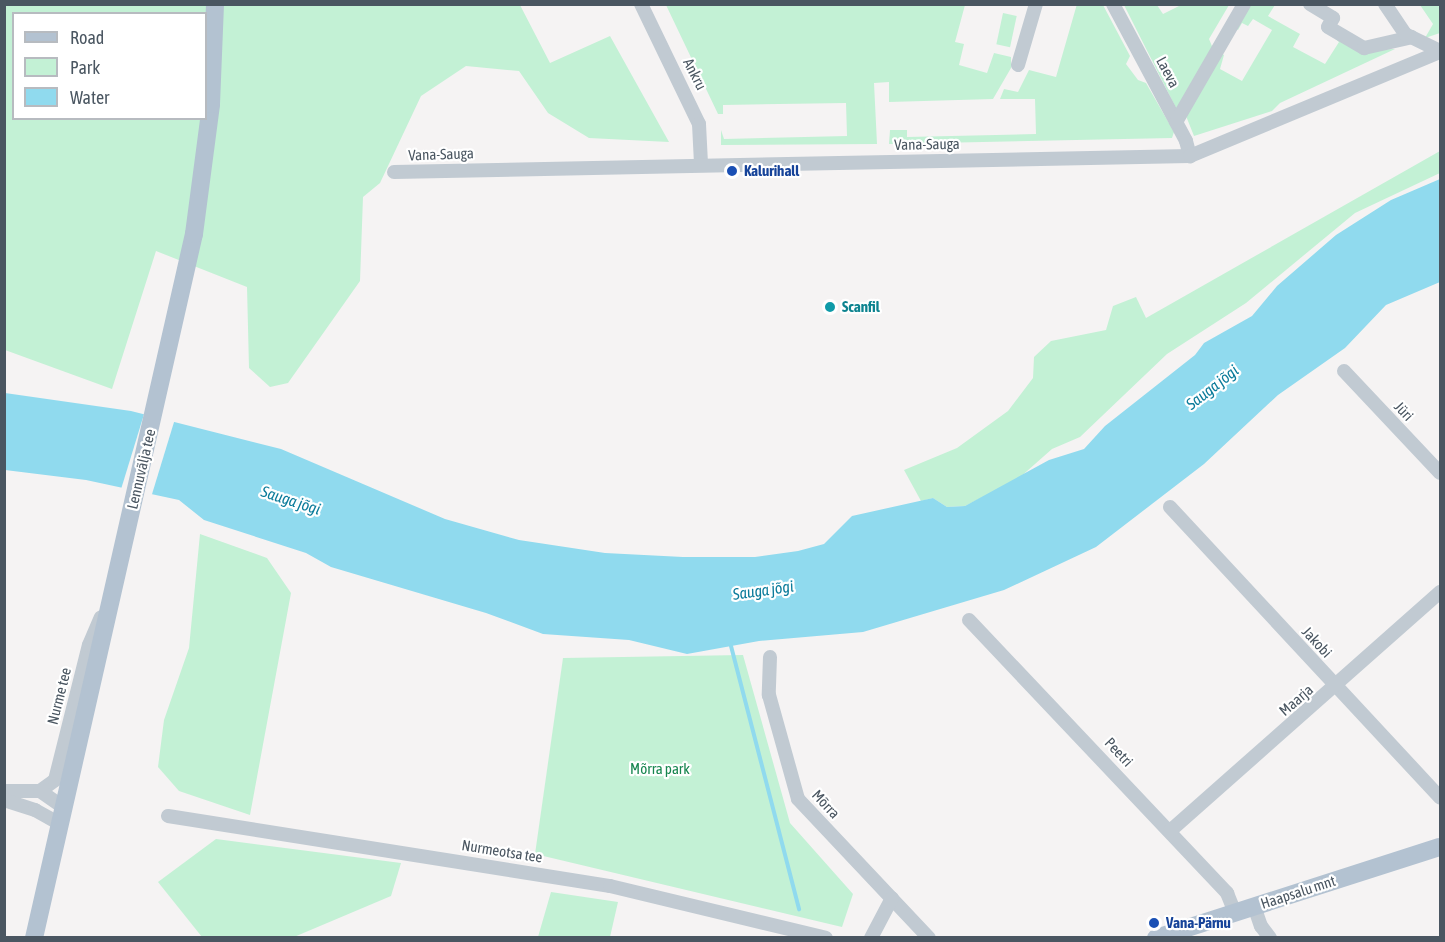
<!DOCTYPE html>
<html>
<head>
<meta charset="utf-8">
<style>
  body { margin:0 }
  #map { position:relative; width:1445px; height:942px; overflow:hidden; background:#f5f3f3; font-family:"Asap Condensed",sans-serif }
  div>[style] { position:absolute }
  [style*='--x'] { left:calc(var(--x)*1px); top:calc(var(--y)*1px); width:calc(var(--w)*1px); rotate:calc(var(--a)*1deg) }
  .green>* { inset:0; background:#c3f1d5; transform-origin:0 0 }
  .water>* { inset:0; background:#90daee }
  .pier>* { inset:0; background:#f5f3f3; transform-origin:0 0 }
  .stream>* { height:4px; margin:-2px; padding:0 2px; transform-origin:2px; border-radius:2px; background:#90daee }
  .minor>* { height:14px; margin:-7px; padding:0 7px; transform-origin:7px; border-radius:7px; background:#c1cad2 }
  .major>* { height:18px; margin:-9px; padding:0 9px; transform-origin:9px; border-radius:9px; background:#b3c2d1 }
  .dots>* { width:16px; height:16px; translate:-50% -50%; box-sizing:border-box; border:3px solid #fff; border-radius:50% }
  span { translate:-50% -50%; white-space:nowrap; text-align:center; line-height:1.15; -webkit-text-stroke:4.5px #fff; paint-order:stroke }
  .street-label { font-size:15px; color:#4a5661 }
  .transit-label { font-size:15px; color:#164399; font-weight:700 }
  .left { translate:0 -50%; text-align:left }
  .culture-label { font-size:15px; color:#0d838f; font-weight:700 }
  .park-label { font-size:15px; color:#17864f }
  .water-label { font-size:16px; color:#0c7c9b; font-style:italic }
  .frame { position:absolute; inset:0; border:6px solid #4a5661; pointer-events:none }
  .legend { position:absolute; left:12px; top:12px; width:195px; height:108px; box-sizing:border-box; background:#fff; border:2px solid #b7bbc0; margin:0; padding:8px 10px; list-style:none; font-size:18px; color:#4a5661 }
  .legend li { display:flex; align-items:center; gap:12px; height:30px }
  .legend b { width:30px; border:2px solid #b7bbc0 }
</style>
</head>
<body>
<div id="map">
  <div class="green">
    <i style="clip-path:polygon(1077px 4px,1103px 5px,1130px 56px,1126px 64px,1138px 80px,1146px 83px,1174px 132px,1172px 138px,889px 144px,890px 130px,907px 130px,907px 137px,1036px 134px,1035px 99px,1000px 99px,1004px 89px,1018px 92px,1029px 70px,1056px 77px)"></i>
    <i style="clip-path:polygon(evenodd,4px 5px,520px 5px,550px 63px,610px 36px,669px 142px,589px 138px,548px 113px,519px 71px,466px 66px,421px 96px,380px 183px,363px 197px,360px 281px,288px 383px,270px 387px,249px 368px,247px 287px,156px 251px,112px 389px,5px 350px,4px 5px,14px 14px,206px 14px,206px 118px,14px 118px,14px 14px)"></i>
    <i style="clip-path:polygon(666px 5px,965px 5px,955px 42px,964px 44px,959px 65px,987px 73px,994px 53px,1011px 57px,1011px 68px,993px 99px,889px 102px,889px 82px,874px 83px,877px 144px,721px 145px,721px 130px,724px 139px,847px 136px,846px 103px,723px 105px,723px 114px,718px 114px)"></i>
    <i style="clip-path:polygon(1124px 5px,1157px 5px,1163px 14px,1181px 5px,1229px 5px,1209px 39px,1214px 51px,1180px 109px,1176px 108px)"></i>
    <i style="clip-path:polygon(1250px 5px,1275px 5px,1268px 16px,1300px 34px,1293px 47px,1325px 64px,1339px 42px,1327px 32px,1362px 50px,1395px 49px,1280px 103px,1272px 111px,1194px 136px,1186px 116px,1220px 53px,1224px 55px,1220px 69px,1242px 81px,1272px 30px,1253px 19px,1248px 26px,1242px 23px,1238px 30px,1235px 28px)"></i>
    <i style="clip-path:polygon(1420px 5px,1440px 5px,1440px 33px,1425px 38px,1433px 24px)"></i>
    <i style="left:1003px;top:13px;width:14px;height:32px;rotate:12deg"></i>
    <i style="clip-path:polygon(1440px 151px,1440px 173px,1355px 213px,1246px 303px,1167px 354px,1080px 437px,1052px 449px,1018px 479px,965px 506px,947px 507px,933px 498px,921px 501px,904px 470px,957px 448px,1008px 411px,1033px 378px,1034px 357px,1051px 341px,1106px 330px,1113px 306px,1136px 297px,1146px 318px)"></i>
    <i style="clip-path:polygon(200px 534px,267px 558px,291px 593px,250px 815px,179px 791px,158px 767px,164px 720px,189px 648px)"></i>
    <i style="clip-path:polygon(743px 655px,790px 823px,853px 894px,842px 927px,535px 854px,563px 658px)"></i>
    <i style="clip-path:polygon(216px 839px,401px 863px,391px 896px,294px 937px,202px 937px,158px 882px)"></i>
    <i style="clip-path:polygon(551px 892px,618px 902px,610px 937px,538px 937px)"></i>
  </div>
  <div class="water">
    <i style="clip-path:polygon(1440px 179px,1440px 282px,1386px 305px,1345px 348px,1278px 395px,1204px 464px,1096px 547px,1004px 590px,863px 632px,759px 641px,687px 654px,629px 640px,543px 634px,486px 613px,331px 567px,306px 553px,204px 520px,179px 500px,86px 480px,5px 470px,5px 393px,131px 411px,281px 449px,445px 519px,519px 540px,605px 553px,683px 557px,755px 557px,798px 551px,824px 544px,852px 516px,933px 498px,947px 507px,965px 506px,1049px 460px,1084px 449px,1105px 426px,1195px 355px,1204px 343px,1252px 316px,1277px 286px,1336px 235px,1391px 200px)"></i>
  </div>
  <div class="pier">
    <i style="left:145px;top:411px;width:31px;height:83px;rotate:17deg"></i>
  </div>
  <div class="stream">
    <i style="--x:731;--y:646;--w:272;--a:75.5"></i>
  </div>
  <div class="minor">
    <i style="--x:641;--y:4;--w:133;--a:64.2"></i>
    <i style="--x:699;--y:124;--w:40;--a:87.1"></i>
    <i style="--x:1113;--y:4;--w:155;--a:61.9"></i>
    <i style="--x:1186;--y:141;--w:16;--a:75"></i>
    <i style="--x:1310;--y:4;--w:27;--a:31"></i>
    <i style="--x:1333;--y:18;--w:10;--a:119"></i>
    <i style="--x:1328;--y:27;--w:42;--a:30.3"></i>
    <i style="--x:1364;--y:48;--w:49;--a:-12.9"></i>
    <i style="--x:1385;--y:4;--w:36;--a:56"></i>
    <i style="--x:1405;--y:34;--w:39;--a:26"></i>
    <i style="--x:1018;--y:65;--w:64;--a:-73.6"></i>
    <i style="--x:1176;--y:122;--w:136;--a:-60"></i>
    <i style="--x:394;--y:172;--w:796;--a:-1.15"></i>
    <i style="--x:1190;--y:156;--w:271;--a:-22.6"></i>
    <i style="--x:1344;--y:371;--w:140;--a:46.7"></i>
    <i style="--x:1170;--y:507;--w:397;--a:47.1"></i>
    <i style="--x:969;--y:620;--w:376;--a:46.6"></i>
    <i style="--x:1227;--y:893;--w:22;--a:68"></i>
    <i style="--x:770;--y:657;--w:38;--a:92"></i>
    <i style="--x:769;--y:695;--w:108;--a:74.4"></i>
    <i style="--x:798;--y:799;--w:191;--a:46.7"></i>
    <i style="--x:4;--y:791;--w:36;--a:0"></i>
    <i style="--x:40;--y:791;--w:19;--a:-36"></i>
    <i style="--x:55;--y:780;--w:139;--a:-75.9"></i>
    <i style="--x:89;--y:645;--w:30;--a:-67"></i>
    <i style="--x:40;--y:791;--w:28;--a:35"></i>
    <i style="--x:4;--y:800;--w:33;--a:18"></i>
    <i style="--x:35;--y:810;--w:29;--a:29"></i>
    <i style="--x:168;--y:816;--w:448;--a:9"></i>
    <i style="--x:610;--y:886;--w:222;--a:13.5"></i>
    <i style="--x:1170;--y:831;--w:361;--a:-41.5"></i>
    <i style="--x:1254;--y:906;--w:21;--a:71"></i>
    <i style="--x:1261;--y:926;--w:15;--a:53"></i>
    <i style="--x:871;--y:938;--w:45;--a:-62.3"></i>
  </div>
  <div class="major">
    <i style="--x:34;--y:938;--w:722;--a:-77.2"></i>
    <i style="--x:194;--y:234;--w:131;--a:-82.5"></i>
    <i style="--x:211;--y:104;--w:100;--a:-87.7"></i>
    <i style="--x:1156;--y:938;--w:298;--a:-17.8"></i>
  </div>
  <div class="dots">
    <i style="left:732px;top:171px;background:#1a4fb4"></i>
    <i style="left:830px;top:307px;background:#0f9aa8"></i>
    <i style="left:1154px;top:923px;background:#1a4fb4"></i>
  </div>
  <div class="street-label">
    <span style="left:1168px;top:72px;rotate:62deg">Laeva</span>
    <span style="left:695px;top:74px;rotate:63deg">Ankru</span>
    <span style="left:927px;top:144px;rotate:-1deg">Vana-Sauga</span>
    <span style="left:441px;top:154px;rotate:-2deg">Vana-Sauga</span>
    <span style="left:1404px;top:411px;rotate:47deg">Jüri</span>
    <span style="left:141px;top:469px;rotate:-77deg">Lennuvälja tee</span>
    <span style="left:1317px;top:642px;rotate:47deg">Jakobi</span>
    <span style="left:59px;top:696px;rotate:-76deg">Nurme tee</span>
    <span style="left:1296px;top:700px;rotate:-41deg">Maarja</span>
    <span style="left:1119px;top:752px;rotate:47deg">Peetri</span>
    <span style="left:826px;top:804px;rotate:47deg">Mõrra</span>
    <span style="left:502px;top:851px;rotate:9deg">Nurmeotsa tee</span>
    <span style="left:1298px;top:892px;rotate:-18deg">Haapsalu mnt</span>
  </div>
  <div class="transit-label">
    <span class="left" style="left:744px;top:171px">Kalurihall</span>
    <span class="left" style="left:1166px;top:923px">Vana-Pärnu</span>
  </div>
  <div class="culture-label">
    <span class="left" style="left:842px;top:307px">Scanfil</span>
  </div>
  <div class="park-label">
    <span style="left:660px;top:769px">Mõrra park</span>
  </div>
  <div class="water-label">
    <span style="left:1212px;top:387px;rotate:-38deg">Sauga jõgi</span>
    <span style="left:291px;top:500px;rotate:18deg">Sauga jõgi</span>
    <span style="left:763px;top:590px;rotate:-8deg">Sauga jõgi</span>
  </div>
  <div class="frame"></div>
  <ul class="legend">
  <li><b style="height:8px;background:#b3c2d1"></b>Road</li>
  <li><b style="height:16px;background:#c3f1d5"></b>Park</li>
  <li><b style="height:16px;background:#90daee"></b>Water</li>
  </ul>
</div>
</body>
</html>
